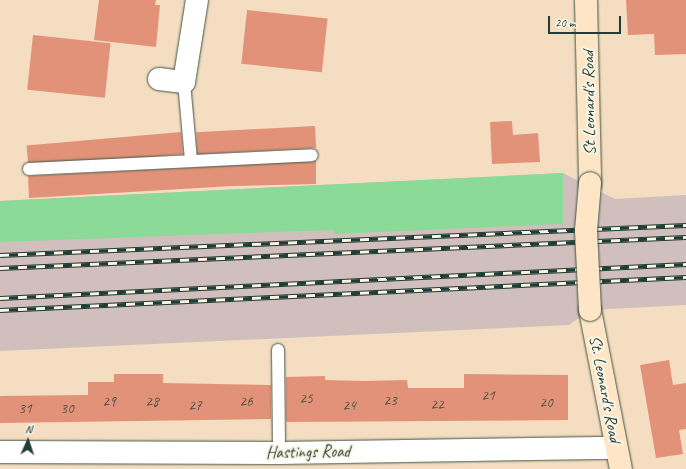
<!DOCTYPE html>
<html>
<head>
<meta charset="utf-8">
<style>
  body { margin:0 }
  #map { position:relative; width:686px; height:469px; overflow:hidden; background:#f4ddc0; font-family:Caveat,sans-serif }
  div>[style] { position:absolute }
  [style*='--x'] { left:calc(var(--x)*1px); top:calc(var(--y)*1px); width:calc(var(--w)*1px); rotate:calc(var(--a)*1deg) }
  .industrial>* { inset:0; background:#d1bfbd }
  .green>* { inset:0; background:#8bda98 }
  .building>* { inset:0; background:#e29278; transform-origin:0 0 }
  .roads { filter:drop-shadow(0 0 1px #3f5549) drop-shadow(0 0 1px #3f5549) }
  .lane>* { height:12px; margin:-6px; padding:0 6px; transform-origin:6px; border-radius:6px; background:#fff }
  .street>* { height:22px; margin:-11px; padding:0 11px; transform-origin:11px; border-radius:11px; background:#fff }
  .secondary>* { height:22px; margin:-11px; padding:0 11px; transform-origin:11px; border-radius:11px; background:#fde5c5 }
  .rail>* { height:4.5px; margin-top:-2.25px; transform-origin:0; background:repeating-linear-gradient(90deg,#fcf5e5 0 9px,#1f3d34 0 18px); box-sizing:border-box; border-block:1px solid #1f3d34 }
  .bridges { filter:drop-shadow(0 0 1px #3f5549) drop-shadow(0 0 1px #3f5549) }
  .secondary-bridge>* { height:22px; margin:-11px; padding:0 11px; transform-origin:11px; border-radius:11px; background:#fde5c5 }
  span { translate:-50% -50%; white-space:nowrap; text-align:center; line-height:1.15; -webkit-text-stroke:4px #fcf5e5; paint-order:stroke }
  .number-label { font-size:15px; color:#505245 }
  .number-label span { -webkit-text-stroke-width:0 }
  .street-label { font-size:17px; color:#1f3d34 }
  .north { position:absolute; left:8px; top:421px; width:40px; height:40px; -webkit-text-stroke:3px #fcf5e5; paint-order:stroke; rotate:3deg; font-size:11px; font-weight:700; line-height:16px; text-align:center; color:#1f3d34 }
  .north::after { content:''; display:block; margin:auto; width:14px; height:18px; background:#1f3d34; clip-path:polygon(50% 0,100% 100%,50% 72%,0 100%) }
  .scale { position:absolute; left:548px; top:16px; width:73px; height:18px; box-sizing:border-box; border:2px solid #1f3d34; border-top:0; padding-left:5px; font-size:12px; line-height:14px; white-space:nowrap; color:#1f3d34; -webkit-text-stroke:3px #fcf5e5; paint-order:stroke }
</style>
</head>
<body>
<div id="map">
  <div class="industrial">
    <i style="clip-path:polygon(563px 173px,615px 199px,686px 195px,686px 305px,590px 310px,569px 325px,0 351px,0 201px)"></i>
  </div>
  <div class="green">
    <i style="clip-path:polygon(563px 173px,563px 226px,560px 224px,334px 234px,333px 230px,0 242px,0 201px)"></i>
  </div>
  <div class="building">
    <i style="clip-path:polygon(99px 0,156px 0,155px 5px,160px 5px,156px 47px,94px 40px)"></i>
    <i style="clip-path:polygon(626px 0,686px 0,686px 54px,655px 55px,654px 34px,628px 35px)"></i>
    <i style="left:247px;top:10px;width:81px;height:54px;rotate:6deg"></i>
    <i style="left:33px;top:35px;width:78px;height:55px;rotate:6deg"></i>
    <i style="clip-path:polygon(512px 121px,513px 135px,538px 133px,540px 162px,492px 164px,490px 122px)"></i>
    <i style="left:315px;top:126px;width:22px;height:119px;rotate:87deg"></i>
    <i style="left:181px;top:132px;width:22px;height:155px;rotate:85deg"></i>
    <i style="clip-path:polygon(316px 161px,316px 184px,232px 186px,29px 198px,28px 176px)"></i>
    <i style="clip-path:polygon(669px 360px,673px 385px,686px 383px,686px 429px,679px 430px,683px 454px,656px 458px,640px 365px)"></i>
    <i style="clip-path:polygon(114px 374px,163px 374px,163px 383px,271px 385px,271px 419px,0 423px,0 396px,88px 395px,88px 382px,114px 382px)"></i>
    <i style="clip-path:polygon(464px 374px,568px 375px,568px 420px,287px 422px,286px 420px,286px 377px,325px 376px,325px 380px,364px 381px,407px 380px,408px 388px,464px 388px)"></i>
  </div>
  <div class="roads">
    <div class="lane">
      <i style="--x:184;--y:82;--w:79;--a:84.9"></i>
      <i style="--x:29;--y:169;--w:283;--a:-2.8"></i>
      <i style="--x:278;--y:350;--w:103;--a:89.4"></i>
    </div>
    <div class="street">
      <i style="--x:159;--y:79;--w:25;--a:7"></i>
      <i style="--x:184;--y:82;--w:83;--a:-81"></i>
      <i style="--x:0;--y:452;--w:279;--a:0.2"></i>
      <i style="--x:279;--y:453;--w:337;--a:-0.9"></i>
    </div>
    <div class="secondary">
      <i style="--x:586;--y:0;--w:183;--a:88.7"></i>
      <i style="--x:590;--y:310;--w:162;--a:79"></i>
    </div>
  </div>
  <div class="rail">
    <i style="--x:0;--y:255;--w:687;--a:-2.5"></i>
    <i style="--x:0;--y:268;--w:687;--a:-2.59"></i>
    <i style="--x:0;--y:298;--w:687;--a:-2.84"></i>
    <i style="--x:0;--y:310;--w:687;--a:-2.75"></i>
  </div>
  <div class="bridges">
    <div class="secondary-bridge">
      <i style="--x:590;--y:310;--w:80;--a:-92.9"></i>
      <i style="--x:586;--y:230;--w:47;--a:-85.1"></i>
    </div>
  </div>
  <div class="number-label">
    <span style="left:488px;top:396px">21</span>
    <span style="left:306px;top:399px">25</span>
    <span style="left:390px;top:401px">23</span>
    <span style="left:109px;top:402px">29</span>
    <span style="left:152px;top:402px">28</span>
    <span style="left:246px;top:402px">26</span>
    <span style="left:546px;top:403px">20</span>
    <span style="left:437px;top:405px">22</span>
    <span style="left:195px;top:406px">27</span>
    <span style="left:349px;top:406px">24</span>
    <span style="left:25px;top:409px">31</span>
    <span style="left:67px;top:409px">30</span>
  </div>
  <div class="street-label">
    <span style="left:589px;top:103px;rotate:-91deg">St Leonard's Road</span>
    <span style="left:605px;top:389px;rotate:79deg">St. Leonard's Road</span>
    <span style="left:308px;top:452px;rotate:-1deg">Hastings Road</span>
  </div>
  <div class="north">N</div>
  <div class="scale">20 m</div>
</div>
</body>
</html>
